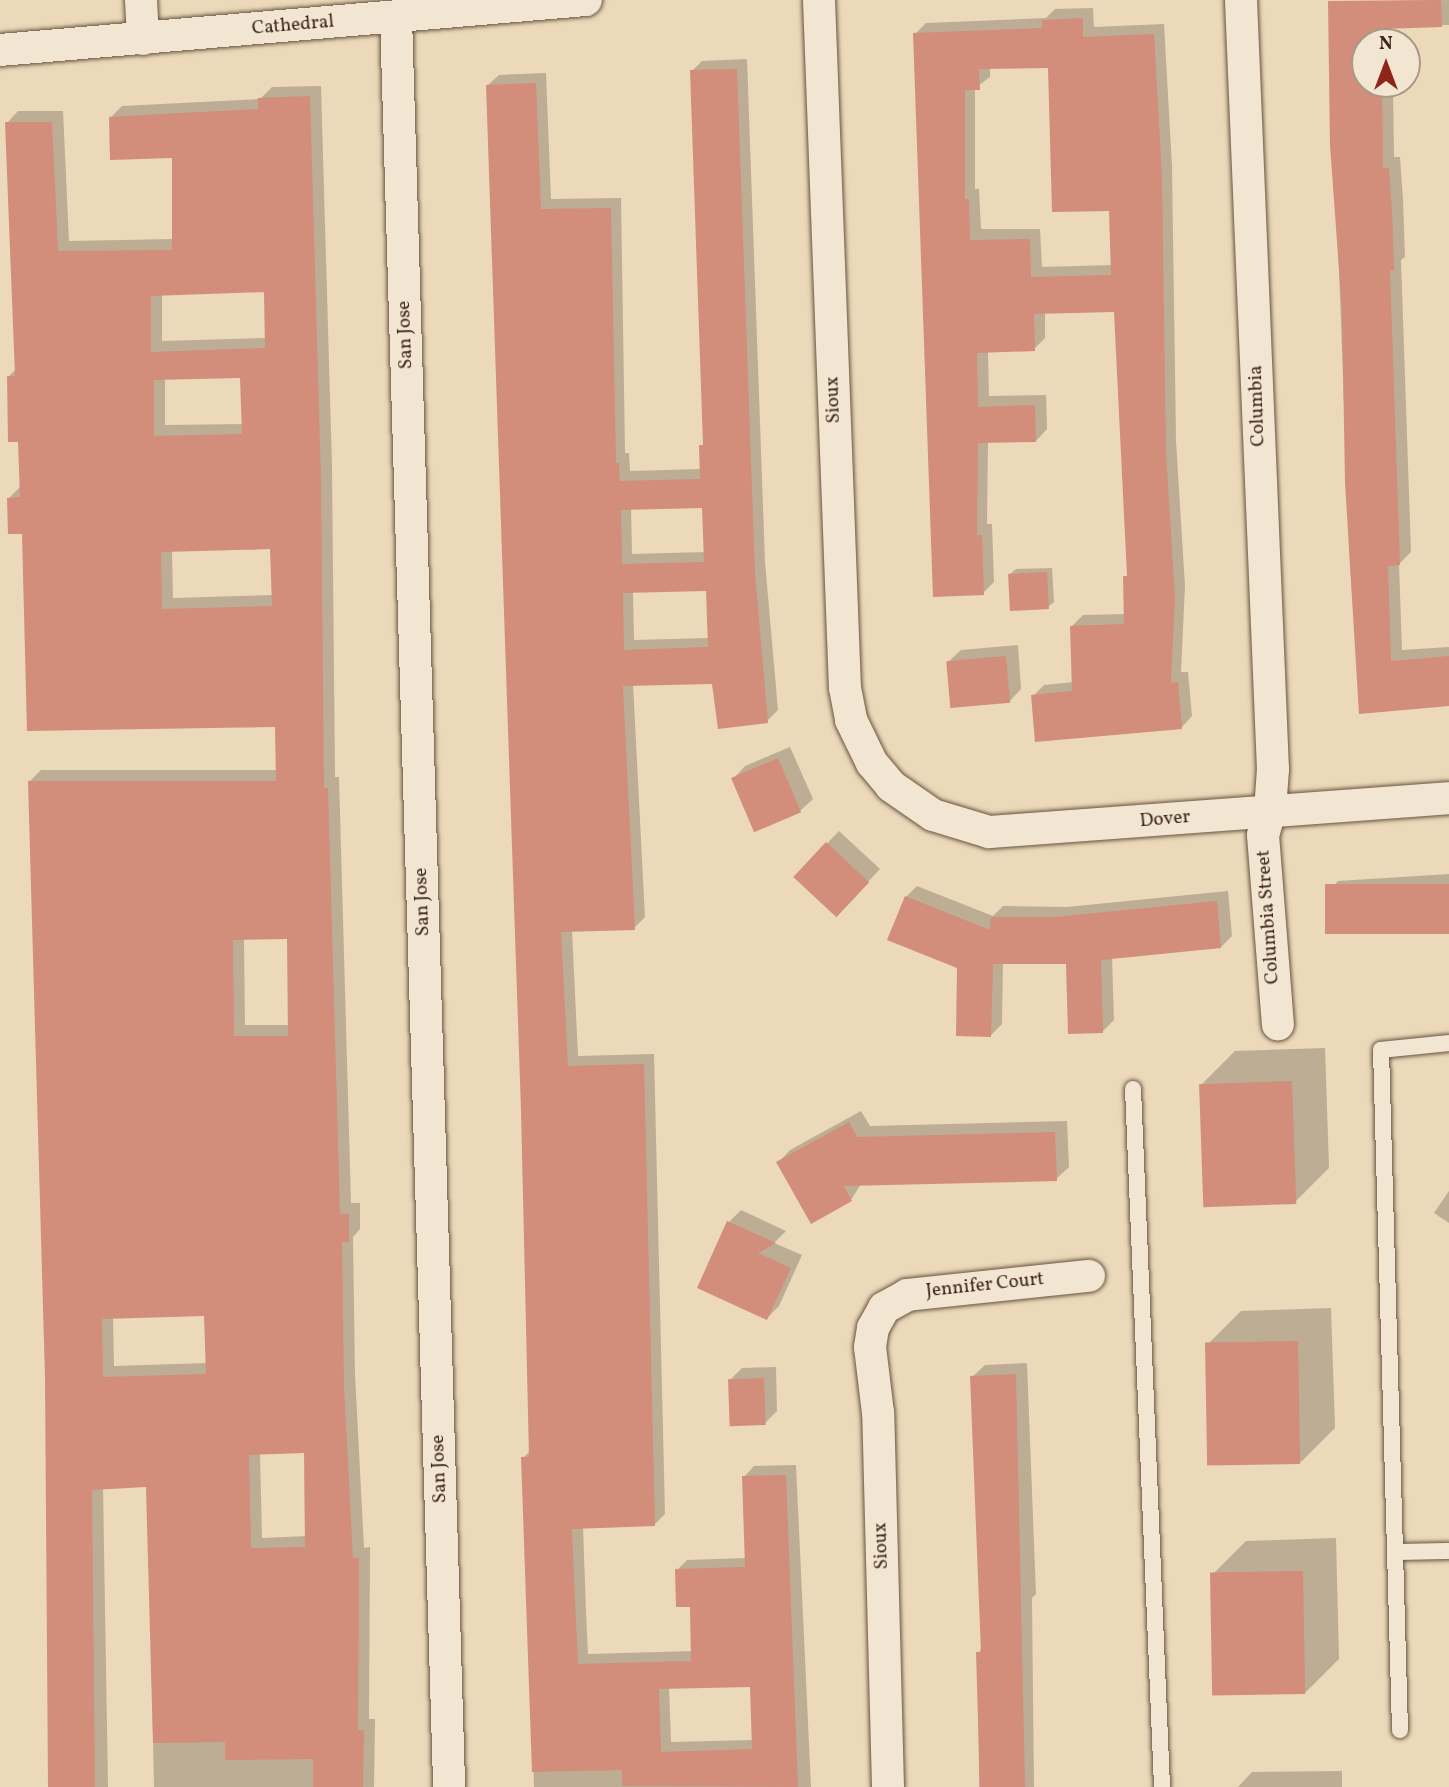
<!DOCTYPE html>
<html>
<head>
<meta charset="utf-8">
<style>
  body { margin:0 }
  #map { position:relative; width:1449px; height:1787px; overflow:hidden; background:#ebd9b9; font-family:Vollkorn,serif }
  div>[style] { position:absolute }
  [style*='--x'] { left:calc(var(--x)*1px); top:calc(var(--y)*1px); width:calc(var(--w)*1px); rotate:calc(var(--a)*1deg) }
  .shadow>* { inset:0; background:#0003 }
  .building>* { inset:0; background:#d28d7b; transform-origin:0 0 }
  .roads { filter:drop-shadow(0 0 2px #695340) drop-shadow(0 0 2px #695340) }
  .lane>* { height:16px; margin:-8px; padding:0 8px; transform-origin:8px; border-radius:8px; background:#f2e6d2 }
  .street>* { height:32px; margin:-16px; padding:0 16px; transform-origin:16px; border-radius:16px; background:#f2e6d2 }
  span { translate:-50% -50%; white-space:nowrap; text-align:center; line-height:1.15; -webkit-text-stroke:6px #f2e6d2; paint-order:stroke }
  .street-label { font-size:19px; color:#3e2617 }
  .north { position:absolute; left:1351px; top:28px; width:70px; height:70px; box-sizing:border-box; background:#f2e6d2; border:2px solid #aa9987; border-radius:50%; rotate:0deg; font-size:19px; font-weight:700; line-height:28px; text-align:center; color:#3e2617 }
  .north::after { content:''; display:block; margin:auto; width:24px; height:32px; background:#8f2418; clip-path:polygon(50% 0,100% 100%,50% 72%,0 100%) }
</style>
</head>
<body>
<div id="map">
  <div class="shadow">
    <i style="clip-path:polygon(1449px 0,1449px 25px,1392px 27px,1392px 42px,1365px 42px,1365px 84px,1393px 84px,1394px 157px,1400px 157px,1403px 199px,1405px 257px,1401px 260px,1411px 552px,1399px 564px,1402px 650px,1449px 647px,1449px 705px,1361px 713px,1350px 566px,1329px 2px)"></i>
    <i style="clip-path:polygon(evenodd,1093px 8px,1094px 27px,1164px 24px,1172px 166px,1176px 441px,1185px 586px,1181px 672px,1188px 672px,1192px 716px,1181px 728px,1033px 696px,1044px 685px,1074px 682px,1072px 626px,1083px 615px,1126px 614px,1129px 573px,1115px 310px,1045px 312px,1045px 338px,1034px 349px,988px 351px,989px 396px,1046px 395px,1047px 429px,1036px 441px,988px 441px,987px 524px,992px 524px,994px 582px,983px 593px,915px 34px,926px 23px,1046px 18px,1055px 9px,1093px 8px,1050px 66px,1110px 209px,1113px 265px,1042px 267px,1040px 229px,981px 229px,979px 189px,975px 189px,975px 88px,990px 77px,990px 67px,1050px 66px)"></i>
    <i style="clip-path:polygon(evenodd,747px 59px,765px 562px,778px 710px,767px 721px,713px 682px,633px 684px,645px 917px,634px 928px,572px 930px,578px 1056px,654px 1054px,665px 1514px,654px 1525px,583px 1527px,586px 1612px,588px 1654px,693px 1651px,692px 1605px,677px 1570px,687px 1560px,746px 1558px,744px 1477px,754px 1466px,796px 1465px,811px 1787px,534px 1787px,523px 1458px,531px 1450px,522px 1110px,488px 85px,499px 75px,546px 73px,551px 199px,621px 198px,625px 453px,629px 453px,630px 471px,701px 469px,705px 442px,692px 71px,702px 61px,747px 59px,704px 506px,706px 552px,632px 554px,631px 508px,704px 506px,747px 59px,708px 589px,710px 638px,634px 640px,633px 591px,708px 589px,747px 59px,752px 1685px,753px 1740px,671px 1742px,669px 1687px,752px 1685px)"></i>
    <i style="clip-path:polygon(evenodd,321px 86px,332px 466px,335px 777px,339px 777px,351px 1203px,360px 1203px,360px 1229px,353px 1237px,355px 1374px,364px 1548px,370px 1547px,369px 1719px,375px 1719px,374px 1787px,154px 1787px,148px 1485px,103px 1487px,108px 1787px,50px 1787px,45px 1304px,29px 782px,41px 770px,277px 770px,277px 726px,23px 532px,9px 498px,20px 487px,20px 440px,9px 376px,17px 368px,7px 123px,18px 111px,63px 111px,69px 241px,174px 239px,174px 156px,110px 118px,122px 106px,260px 99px,272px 87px,321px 86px,266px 290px,267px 338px,162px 341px,162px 294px,266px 290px,321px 86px,242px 376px,244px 424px,165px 425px,165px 378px,242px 376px,321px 86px,271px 547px,273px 595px,173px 598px,172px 550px,271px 547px,321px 86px,288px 937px,290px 1025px,245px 1025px,244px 938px,288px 937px,321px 86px,206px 1314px,207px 1363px,114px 1366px,113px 1317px,206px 1314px,321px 86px,306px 1451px,307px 1536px,262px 1538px,260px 1453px,306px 1451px)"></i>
    <i style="clip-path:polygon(1052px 568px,1054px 602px,1048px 607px,1010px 574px,1016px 569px)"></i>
    <i style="clip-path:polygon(1018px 645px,1021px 689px,1009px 702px,948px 662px,961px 650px)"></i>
    <i style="clip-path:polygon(790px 747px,813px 799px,800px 811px,733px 779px,745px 766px)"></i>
    <i style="clip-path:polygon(839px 831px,880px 869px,849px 902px,796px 876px)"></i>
    <i style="clip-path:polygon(1449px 874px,1449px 932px,1327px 893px,1338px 881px)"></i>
    <i style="clip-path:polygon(917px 886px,993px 916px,1003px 906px,1067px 907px,1228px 891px,1232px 936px,1221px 947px,1112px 957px,1114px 1020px,1103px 1031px,1067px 963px,1003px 962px,1002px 1024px,991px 1035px,959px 967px,906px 897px)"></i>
    <i style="clip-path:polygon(1325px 1048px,1329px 1168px,1295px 1202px,1201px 1085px,1235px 1051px)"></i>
    <i style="clip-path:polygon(861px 1111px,870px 1126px,1067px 1121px,1069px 1167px,1056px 1179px,861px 1184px,851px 1200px,778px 1163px,790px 1150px)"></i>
    <i style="clip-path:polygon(1449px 1191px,1449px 1223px,1434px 1213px)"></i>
    <i style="clip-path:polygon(741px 1210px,786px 1231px,774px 1243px,802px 1255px,779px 1306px,767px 1318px,729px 1222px)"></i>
    <i style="clip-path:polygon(1331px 1308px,1335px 1428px,1301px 1462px,1207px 1345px,1241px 1311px)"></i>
    <i style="clip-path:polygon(1027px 1363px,1036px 1594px,1032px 1598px,1034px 1787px,979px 1787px,978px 1653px,982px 1648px,972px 1377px,985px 1365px)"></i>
    <i style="clip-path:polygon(776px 1367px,777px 1411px,765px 1423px,730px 1380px,742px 1368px)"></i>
    <i style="clip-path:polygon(1336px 1538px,1339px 1659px,1305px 1693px,1212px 1575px,1246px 1541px)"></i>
    <i style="clip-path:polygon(1342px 1771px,1342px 1787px,1238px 1787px,1252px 1772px)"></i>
  </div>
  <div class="building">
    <i style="clip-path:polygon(1441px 0,1442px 27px,1381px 29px,1381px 42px,1365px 42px,1365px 84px,1382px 84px,1383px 168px,1389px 168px,1392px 211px,1394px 270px,1390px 270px,1400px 565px,1388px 566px,1391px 661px,1449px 656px,1449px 706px,1359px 714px,1345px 482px,1342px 311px,1330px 145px,1328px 1px)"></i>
    <i style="clip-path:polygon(evenodd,1083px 18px,1083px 37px,1154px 34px,1162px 178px,1166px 453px,1175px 598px,1171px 683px,1178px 682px,1182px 729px,1035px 742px,1031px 695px,1072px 691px,1070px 626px,1124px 624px,1123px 576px,1127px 576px,1114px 312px,1034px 314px,1035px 351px,977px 353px,978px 407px,1035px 405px,1036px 442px,978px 443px,977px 535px,982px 535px,984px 595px,933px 597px,913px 33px,1042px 28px,1042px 20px,1083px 18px,1048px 68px,1052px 212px,1109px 211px,1111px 275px,1031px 277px,1030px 239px,970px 240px,969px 199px,965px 199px,965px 90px,980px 90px,979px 69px,1048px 68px)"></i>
    <i style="clip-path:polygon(evenodd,737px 69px,755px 574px,768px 723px,718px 729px,712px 684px,623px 686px,635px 930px,561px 932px,568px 1066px,644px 1064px,655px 1526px,572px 1529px,576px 1624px,578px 1664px,691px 1661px,690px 1607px,676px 1607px,675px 1569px,745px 1567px,742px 1476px,786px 1475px,798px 1787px,622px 1786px,622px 1770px,532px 1772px,521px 1457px,529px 1457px,521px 1110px,486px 85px,536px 83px,541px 209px,611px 208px,616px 463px,619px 463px,620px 481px,700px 479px,699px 445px,703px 445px,690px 70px,737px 69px,702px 508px,704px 562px,622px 564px,621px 510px,702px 508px,737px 69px,706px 591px,708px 647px,624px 650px,623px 593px,706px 591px,737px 69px,750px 1687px,752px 1749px,661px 1752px,659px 1689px,750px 1687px)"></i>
    <i style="clip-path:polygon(evenodd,310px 96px,321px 479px,324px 788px,328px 788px,340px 1214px,349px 1214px,349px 1242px,342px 1242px,344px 1386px,353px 1558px,359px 1558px,358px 1730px,364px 1730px,363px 1787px,313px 1787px,313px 1759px,225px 1760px,225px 1742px,153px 1743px,146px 1487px,92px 1490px,95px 1787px,48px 1787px,45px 1378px,28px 781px,276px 781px,275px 727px,27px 731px,22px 534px,8px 534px,7px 498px,20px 497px,18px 442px,8px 442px,7px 376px,15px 376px,5px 122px,52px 122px,58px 251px,172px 250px,172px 158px,110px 160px,109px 117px,258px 109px,258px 98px,310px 96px,264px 292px,265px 348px,151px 352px,151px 296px,264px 292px,310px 96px,240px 378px,242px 434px,154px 436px,154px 380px,240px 378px,310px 96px,270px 549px,272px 606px,162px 609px,161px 552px,270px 549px,310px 96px,287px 939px,288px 1036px,234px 1036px,233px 940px,287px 939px,310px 96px,204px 1316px,206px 1374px,103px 1377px,102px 1319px,204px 1316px,310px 96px,304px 1453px,305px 1547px,251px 1548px,249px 1455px,304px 1453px)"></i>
    <i style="left:1047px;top:572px;width:37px;height:39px;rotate:87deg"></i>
    <i style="left:1006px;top:656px;width:47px;height:60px;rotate:85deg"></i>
    <i style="left:778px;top:758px;width:59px;height:51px;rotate:67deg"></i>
    <i style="left:826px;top:842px;width:59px;height:48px;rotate:43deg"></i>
    <i style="left:1449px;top:884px;width:50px;height:124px;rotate:90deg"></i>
    <i style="clip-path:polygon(905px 896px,990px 930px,991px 917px,1055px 917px,1217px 901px,1221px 948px,1101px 960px,1103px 1033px,1068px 1034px,1066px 964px,993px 964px,991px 1037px,956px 1036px,957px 968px,887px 940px)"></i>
    <i style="left:1292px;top:1081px;width:123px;height:93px;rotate:88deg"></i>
    <i style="clip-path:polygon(849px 1122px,857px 1137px,1055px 1132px,1057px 1181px,844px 1186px,852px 1201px,811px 1224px,776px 1162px)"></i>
    <i style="clip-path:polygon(727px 1221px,776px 1243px,758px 1253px,791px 1268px,767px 1320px,697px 1288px)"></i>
    <i style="left:1298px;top:1341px;width:123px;height:93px;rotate:89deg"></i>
    <i style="clip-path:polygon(1016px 1374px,1025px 1787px,980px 1787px,976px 1652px,981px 1652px,970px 1376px)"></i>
    <i style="left:764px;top:1378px;width:47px;height:36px;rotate:88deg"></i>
    <i style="left:1303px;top:1571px;width:123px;height:93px;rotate:89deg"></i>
  </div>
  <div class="roads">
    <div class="lane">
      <i style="--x:1133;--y:1089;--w:699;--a:87.62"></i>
      <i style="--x:1395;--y:1552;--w:54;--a:-1.1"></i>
      <i style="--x:1400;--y:1730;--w:680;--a:-91.6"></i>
      <i style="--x:1381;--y:1050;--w:68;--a:-5.9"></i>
    </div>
    <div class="street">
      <i style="--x:141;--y:0;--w:39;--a:87"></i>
      <i style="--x:819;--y:0;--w:688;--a:87.84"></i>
      <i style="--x:845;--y:688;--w:33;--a:79"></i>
      <i style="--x:851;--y:720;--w:48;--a:64"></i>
      <i style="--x:872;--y:763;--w:30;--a:50"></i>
      <i style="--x:891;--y:786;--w:51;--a:34.6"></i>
      <i style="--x:933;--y:815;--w:59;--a:16.9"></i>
      <i style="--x:989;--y:832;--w:461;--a:-4.2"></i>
      <i style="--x:1241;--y:0;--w:770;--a:87.62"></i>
      <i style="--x:1273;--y:769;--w:42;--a:94.1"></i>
      <i style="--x:1270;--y:811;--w:25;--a:106"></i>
      <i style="--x:1263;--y:835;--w:190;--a:85.5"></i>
      <i style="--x:396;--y:17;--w:1771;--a:88.28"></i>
      <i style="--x:0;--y:50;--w:588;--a:-4.88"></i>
      <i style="--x:888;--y:1787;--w:374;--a:-91.5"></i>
      <i style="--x:878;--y:1413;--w:66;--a:-96.9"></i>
      <i style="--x:870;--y:1347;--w:19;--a:-81"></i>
      <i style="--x:873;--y:1328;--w:23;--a:-61"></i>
      <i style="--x:884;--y:1308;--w:26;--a:-29"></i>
      <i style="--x:907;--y:1295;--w:183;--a:-6"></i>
    </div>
  </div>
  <div class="street-label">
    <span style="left:293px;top:26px;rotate:-5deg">Cathedral</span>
    <span style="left:406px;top:335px;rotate:-92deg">San Jose</span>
    <span style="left:834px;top:400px;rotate:-92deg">Sioux</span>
    <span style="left:1258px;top:406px;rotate:-92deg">Columbia</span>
    <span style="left:1165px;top:820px;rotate:-5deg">Dover</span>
    <span style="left:423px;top:902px;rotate:-92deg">San Jose</span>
    <span style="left:1269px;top:917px;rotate:-94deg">Columbia Street</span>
    <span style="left:985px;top:1286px;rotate:-6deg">Jennifer Court</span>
    <span style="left:440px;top:1469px;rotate:-92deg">San Jose</span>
    <span style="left:882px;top:1546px;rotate:-92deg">Sioux</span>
  </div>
  <div class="north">N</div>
</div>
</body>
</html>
